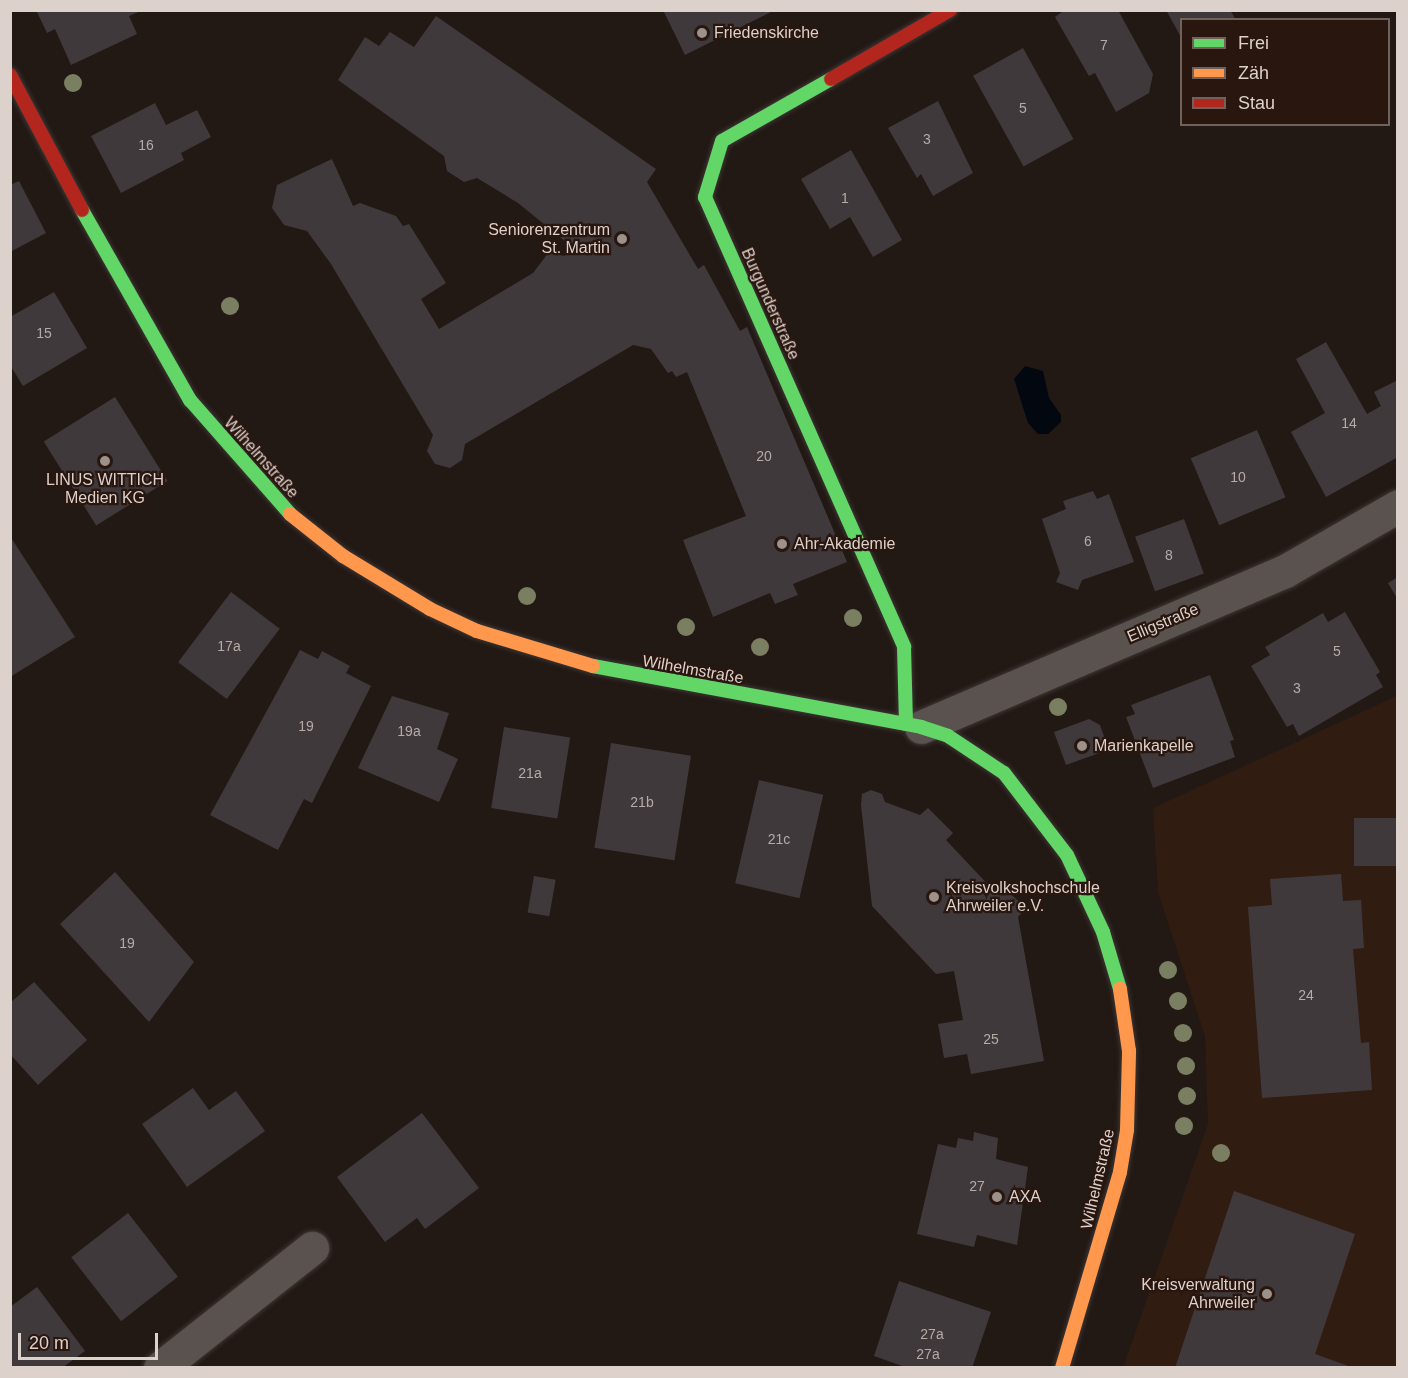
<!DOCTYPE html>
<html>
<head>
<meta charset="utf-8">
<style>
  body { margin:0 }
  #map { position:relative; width:1408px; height:1378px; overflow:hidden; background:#221915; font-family:Arial,sans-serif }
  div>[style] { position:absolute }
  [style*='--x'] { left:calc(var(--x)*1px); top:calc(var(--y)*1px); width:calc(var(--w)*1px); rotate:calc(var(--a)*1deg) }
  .built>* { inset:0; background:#311c12 }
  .water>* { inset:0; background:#030710 }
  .building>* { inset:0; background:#3f393c; transform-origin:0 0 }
  .roads { filter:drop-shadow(0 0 2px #3d3633) drop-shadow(0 0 2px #3d3633) }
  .street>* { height:33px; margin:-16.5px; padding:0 16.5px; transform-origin:16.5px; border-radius:16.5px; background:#59524e }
  .fast>* { height:14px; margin:-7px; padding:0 7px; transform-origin:7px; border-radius:7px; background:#63d668 }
  .slow>* { height:14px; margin:-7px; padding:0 7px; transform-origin:7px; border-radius:7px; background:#ff974d }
  .jam>* { height:14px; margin:-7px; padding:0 7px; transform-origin:7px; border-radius:7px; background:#b3261e }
  .trees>* { width:18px; height:18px; margin:-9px; border-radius:50%; background:#7b7f61 }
  .dots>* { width:16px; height:16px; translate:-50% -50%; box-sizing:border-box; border:3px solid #28160f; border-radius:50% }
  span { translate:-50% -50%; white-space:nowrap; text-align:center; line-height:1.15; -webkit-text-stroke:4.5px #28160f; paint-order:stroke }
  .number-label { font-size:14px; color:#b6aba7 }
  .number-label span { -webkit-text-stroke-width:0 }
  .poi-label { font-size:16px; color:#ddd1cb }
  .left { translate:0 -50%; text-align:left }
  .right { translate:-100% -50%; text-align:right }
  .street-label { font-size:16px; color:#ddd1cb }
  .frame { position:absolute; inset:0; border:12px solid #ddd1cb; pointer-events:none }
  .legend { position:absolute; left:1180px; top:18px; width:210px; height:108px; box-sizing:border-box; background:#28160f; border:2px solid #70615a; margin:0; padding:8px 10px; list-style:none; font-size:18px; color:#ddd1cb }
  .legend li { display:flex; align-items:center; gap:12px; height:30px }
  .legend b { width:30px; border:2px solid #70615a }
  .scale { position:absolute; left:18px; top:1333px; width:140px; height:27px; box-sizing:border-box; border:3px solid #ddd1cb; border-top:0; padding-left:8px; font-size:18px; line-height:21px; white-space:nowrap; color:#ddd1cb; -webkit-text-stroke:4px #28160f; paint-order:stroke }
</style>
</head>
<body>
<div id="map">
  <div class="built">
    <i style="clip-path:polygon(1397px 696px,1397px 1367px,1123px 1368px,1208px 1124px,1205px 1036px,1158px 892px,1153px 808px)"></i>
  </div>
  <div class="water">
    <i style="clip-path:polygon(1025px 366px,1043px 371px,1049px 398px,1061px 415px,1061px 422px,1048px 434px,1038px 434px,1028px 423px,1014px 379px)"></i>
  </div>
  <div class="building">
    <i style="clip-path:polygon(36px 10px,143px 10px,129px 16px,137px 34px,71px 65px,55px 29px,47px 33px)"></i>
    <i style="clip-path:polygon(663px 10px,775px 10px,685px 55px)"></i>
    <i style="clip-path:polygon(1065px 10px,1118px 10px,1153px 74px,1149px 93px,1116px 112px,1095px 73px,1089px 76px,1055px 17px)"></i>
    <i style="clip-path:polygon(1166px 10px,1230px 10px,1236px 20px,1182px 20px,1182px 39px)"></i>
    <i style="clip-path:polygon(436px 16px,656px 169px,647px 182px,698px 269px,704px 265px,740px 331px,747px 327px,847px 562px,793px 584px,798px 595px,775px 604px,770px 593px,713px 617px,683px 540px,746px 516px,687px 372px,676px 377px,672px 371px,668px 373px,651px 349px,633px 345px,465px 444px,462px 460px,450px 468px,435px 464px,427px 451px,433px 435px,331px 264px,307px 231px,284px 225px,272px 208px,277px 185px,332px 159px,353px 206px,360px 203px,396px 216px,403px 226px,409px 224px,446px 283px,421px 299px,439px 329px,533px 273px,552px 248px,563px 256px,577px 251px,518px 203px,477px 178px,464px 182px,447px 171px,444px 156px,338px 80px,365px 37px,379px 46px,390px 32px,414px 47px)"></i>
    <i style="left:1023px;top:48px;width:104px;height:57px;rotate:61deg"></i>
    <i style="clip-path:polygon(938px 101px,973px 173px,933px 196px,921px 174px,917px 178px,888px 128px)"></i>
    <i style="clip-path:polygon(155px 103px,166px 125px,197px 110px,211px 137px,181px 153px,184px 160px,121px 193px,91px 136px)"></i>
    <i style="clip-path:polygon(851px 150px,902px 240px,873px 257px,850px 217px,830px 229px,801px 179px)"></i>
    <i style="clip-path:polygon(19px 181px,46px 233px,10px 252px,10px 185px)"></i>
    <i style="clip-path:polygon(54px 292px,87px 348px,23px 386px,10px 365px,10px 317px)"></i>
    <i style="clip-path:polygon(1326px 342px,1367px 414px,1381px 406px,1374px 392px,1398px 380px,1398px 457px,1326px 497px,1291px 432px,1325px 413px,1296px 359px)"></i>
    <i style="left:115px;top:397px;width:99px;height:84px;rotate:58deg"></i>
    <i style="left:1257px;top:430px;width:73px;height:72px;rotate:67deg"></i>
    <i style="clip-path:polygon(1093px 491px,1097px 499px,1109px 494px,1134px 562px,1082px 580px,1078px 590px,1056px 582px,1060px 573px,1042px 519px,1066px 509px,1063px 501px)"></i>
    <i style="left:1184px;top:519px;width:58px;height:52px;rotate:70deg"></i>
    <i style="clip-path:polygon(10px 536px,75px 637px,10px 677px)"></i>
    <i style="clip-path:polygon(1398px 577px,1398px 600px,1388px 583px)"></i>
    <i style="left:231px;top:592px;width:61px;height:88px;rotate:37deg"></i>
    <i style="clip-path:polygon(1345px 612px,1380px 672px,1376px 675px,1383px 687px,1299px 736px,1293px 724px,1287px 727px,1251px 666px,1270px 655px,1265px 647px,1323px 613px,1328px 622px)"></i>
    <i style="clip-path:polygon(300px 650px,318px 659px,322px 651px,350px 666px,346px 673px,371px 686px,312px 803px,304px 799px,278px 850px,210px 815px)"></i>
    <i style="clip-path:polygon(1210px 675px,1234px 740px,1230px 741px,1235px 757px,1153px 788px,1126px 717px,1135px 714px,1131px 705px)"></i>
    <i style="clip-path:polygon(392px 696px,449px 713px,437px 749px,458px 759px,439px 802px,358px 768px)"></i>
    <i style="clip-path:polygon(1089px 719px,1100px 725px,1106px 742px,1102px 752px,1066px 765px,1054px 732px)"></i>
    <i style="left:504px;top:727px;width:67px;height:82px;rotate:9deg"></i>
    <i style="left:611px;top:743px;width:81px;height:106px;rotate:9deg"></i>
    <i style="left:759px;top:780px;width:66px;height:106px;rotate:13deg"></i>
    <i style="clip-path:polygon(871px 790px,882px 794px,885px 802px,920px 815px,928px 808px,953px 833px,946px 840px,994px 891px,1001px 885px,1026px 908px,1018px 917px,1044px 1061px,971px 1074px,967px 1054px,944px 1058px,938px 1024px,963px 1020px,954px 971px,936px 974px,872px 906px,861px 805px,862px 794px)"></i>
    <i style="left:1398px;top:818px;width:48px;height:44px;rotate:90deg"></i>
    <i style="clip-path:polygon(115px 872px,194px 962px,149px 1022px,60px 924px)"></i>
    <i style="clip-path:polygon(1341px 874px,1343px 901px,1361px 900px,1364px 948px,1353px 949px,1361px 1043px,1369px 1042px,1372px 1090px,1262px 1098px,1248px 907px,1272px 905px,1270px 879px)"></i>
    <i style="left:534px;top:876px;width:22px;height:37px;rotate:10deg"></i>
    <i style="clip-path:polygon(34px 982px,87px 1040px,38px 1085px,10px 1054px,10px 1003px)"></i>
    <i style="clip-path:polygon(193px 1088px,209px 1110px,236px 1091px,265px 1131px,187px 1187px,142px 1124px)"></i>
    <i style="clip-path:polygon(422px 1113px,479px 1188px,425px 1229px,417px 1218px,385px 1242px,337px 1177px)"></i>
    <i style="clip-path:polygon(974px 1132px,998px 1138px,996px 1159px,1028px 1167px,1017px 1245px,977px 1235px,974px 1247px,917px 1234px,938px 1144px,956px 1148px,958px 1138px,973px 1141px)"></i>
    <i style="clip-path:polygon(1234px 1191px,1355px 1234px,1315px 1354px,1354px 1368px,1175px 1368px)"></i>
    <i style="left:128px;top:1213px;width:81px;height:72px;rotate:52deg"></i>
    <i style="clip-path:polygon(899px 1281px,991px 1312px,972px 1368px,908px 1368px,874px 1356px)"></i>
    <i style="clip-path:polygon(37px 1287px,85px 1351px,62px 1368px,14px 1368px,10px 1362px,10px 1307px)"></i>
  </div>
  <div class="roads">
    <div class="street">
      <i style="--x:921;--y:727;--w:396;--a:-23.2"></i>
      <i style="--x:1285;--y:571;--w:130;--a:-29.9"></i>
      <i style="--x:160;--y:1368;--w:194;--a:-38.3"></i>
    </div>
    <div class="fast">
      <i style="--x:831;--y:79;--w:125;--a:150.4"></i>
      <i style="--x:722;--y:141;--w:59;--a:106.9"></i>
      <i style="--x:705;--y:197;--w:492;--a:66.1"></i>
      <i style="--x:904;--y:647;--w:77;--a:88.5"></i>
      <i style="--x:82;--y:210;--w:219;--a:60.4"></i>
      <i style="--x:190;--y:400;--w:152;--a:48.7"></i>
      <i style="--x:593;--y:666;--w:334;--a:10.5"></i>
      <i style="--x:921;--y:727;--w:28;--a:18"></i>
      <i style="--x:948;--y:736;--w:67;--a:33.5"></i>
      <i style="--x:1004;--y:773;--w:103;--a:52.5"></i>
      <i style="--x:1067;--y:855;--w:85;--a:64.9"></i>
      <i style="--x:1103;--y:932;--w:59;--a:73.4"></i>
    </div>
    <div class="slow">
      <i style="--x:290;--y:514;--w:68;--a:38.4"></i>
      <i style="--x:343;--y:556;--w:102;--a:31.3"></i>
      <i style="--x:430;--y:609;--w:52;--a:25.1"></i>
      <i style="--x:477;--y:631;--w:121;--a:16.8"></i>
      <i style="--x:1062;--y:1368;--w:204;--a:-73.5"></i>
      <i style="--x:1120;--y:1172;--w:43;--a:-80.5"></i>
      <i style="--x:1127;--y:1130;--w:79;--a:-88.5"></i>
      <i style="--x:1129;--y:1051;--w:63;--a:-98.3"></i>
    </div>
    <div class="jam">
      <i style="--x:10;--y:75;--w:153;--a:61.9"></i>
      <i style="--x:831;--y:79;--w:138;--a:-30.1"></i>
    </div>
  </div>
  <div class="trees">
    <i style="left:73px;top:83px"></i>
    <i style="left:230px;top:306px"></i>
    <i style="left:527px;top:596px"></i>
    <i style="left:853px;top:618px"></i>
    <i style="left:686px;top:627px"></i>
    <i style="left:760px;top:647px"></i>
    <i style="left:1058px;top:707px"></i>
    <i style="left:1168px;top:970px"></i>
    <i style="left:1178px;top:1001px"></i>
    <i style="left:1183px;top:1033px"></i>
    <i style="left:1186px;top:1066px"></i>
    <i style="left:1187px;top:1096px"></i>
    <i style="left:1184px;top:1126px"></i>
    <i style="left:1221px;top:1153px"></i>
  </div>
  <div class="dots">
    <i style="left:702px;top:33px;background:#9c918b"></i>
    <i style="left:622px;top:239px;background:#9c918b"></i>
    <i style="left:105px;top:461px;background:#9c918b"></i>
    <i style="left:782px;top:544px;background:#9c918b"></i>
    <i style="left:1082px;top:746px;background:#9c918b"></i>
    <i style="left:934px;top:897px;background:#9c918b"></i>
    <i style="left:997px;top:1197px;background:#9c918b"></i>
    <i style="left:1267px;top:1294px;background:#9c918b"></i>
  </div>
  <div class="number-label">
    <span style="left:1104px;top:45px">7</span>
    <span style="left:1023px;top:108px">5</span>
    <span style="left:927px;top:139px">3</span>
    <span style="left:146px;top:145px">16</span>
    <span style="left:845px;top:198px">1</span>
    <span style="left:44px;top:333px">15</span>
    <span style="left:1349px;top:423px">14</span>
    <span style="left:764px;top:456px">20</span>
    <span style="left:1238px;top:477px">10</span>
    <span style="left:1088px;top:541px">6</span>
    <span style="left:1169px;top:555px">8</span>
    <span style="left:229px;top:646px">17a</span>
    <span style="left:1337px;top:651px">5</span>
    <span style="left:1297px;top:688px">3</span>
    <span style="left:306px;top:726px">19</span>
    <span style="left:409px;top:731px">19a</span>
    <span style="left:530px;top:773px">21a</span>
    <span style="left:642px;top:802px">21b</span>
    <span style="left:779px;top:839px">21c</span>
    <span style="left:127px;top:943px">19</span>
    <span style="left:1306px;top:995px">24</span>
    <span style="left:991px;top:1039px">25</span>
    <span style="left:977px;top:1186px">27</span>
    <span style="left:932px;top:1334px">27a</span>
    <span style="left:928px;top:1354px">27a</span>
  </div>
  <div class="poi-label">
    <span class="left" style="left:714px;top:33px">Friedenskirche</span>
    <span class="right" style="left:610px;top:239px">Seniorenzentrum<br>St. Martin</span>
    <span style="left:105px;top:489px">LINUS WITTICH<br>Medien KG</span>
    <span class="left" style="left:794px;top:544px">Ahr-Akademie</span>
    <span class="left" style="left:1094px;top:746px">Marienkapelle</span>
    <span class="left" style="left:946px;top:897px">Kreisvolkshochschule<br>Ahrweiler e.V.</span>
    <span class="left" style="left:1009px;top:1197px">AXA</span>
    <span class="right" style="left:1255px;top:1294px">Kreisverwaltung<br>Ahrweiler</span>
  </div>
  <div class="street-label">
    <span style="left:770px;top:304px;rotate:66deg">Burgunderstraße</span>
    <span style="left:261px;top:458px;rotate:48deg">Wilhelmstraße</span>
    <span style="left:1163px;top:623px;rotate:-23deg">Elligstraße</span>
    <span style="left:693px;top:670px;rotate:10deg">Wilhelmstraße</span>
    <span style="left:1098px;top:1179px;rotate:-77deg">Wilhelmstraße</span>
  </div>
  <div class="frame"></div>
  <ul class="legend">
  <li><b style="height:8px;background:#63d668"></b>Frei</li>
  <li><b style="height:8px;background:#ff974d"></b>Zäh</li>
  <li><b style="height:8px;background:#b3261e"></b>Stau</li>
  </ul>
  <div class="scale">20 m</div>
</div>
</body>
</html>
